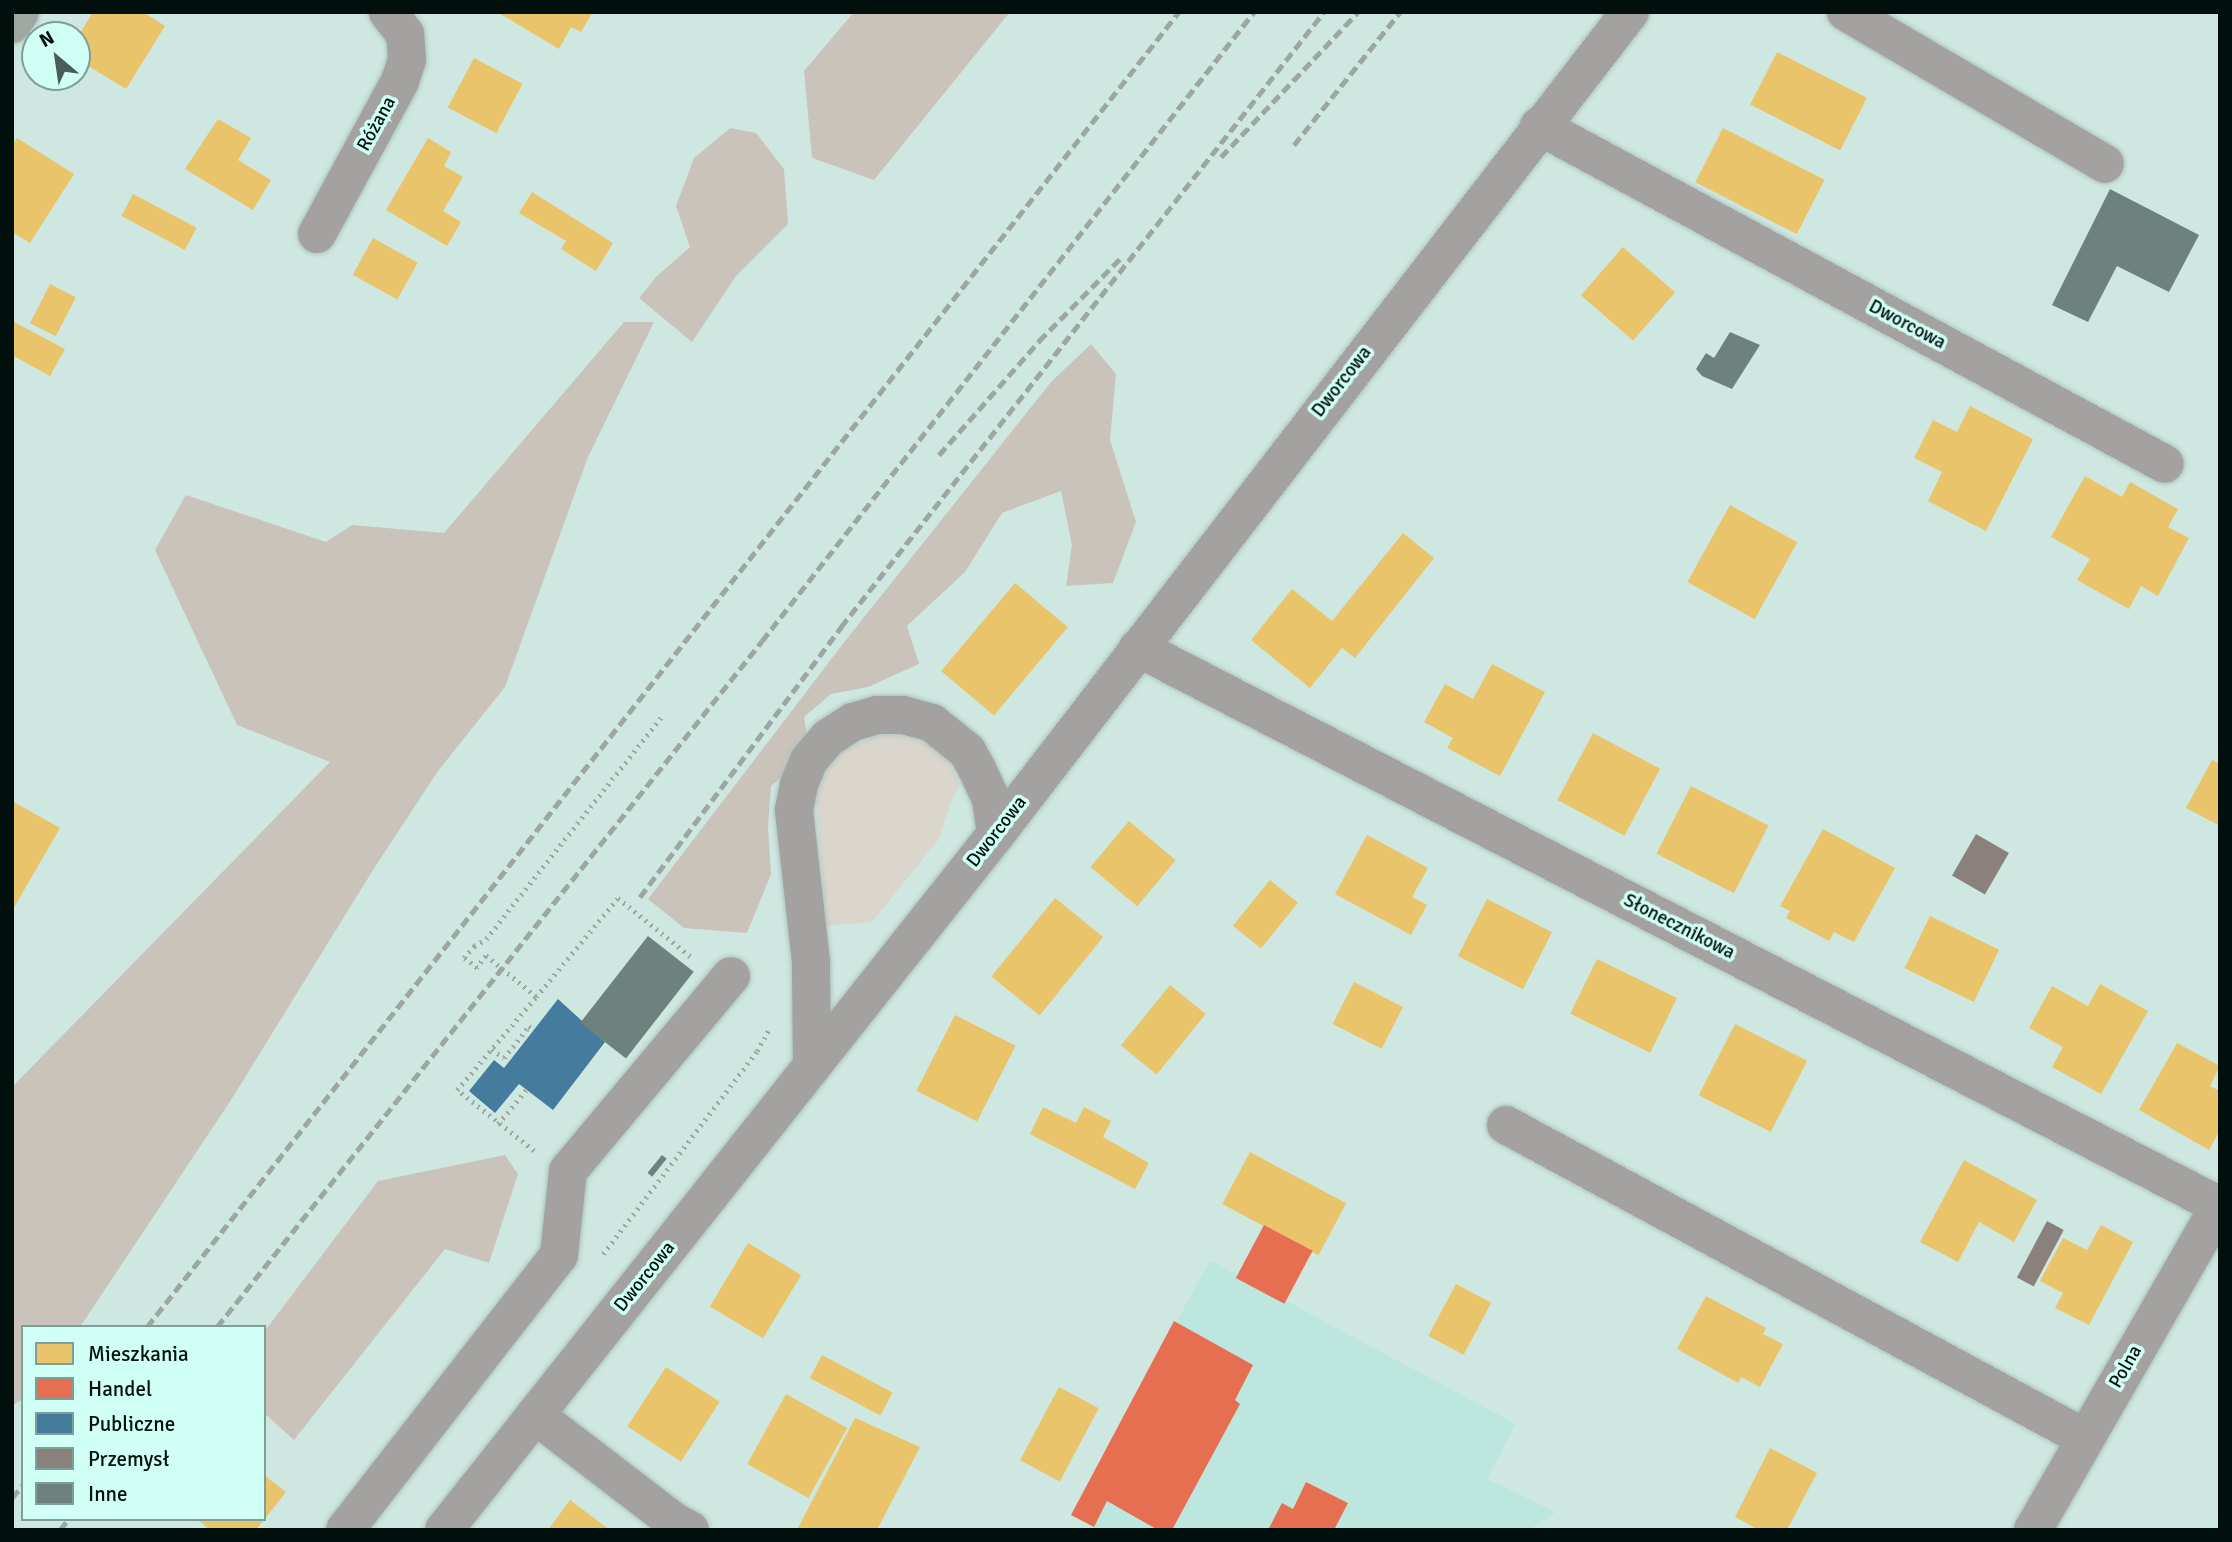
<!DOCTYPE html>
<html>
<head>
<meta charset="utf-8">
<style>
  body { margin:0 }
  #map { position:relative; width:2232px; height:1542px; overflow:hidden; background:#cee8e1; font-family:Signika,sans-serif }
  div>[style] { position:absolute }
  [style*='--x'] { left:calc(var(--x)*1px); top:calc(var(--y)*1px); width:calc(var(--w)*1px); rotate:calc(var(--a)*1deg) }
  .built>* { inset:0; background:#bde7de }
  .green>* { inset:0; background:#dad5cd }
  .forest>* { inset:0; background:#cac3bb }
  .homes>* { inset:0; background:#e9c46a; transform-origin:0 0 }
  .shops>* { inset:0; background:#e76f51; transform-origin:0 0 }
  .public>* { inset:0; background:#457b9d }
  .industry>* { inset:0; background:#8a817c; transform-origin:0 0 }
  .building>* { inset:0; background:#6e827d; transform-origin:0 0 }
  .path>* { height:4.5px; margin-top:-2.25px; transform-origin:0; background:repeating-linear-gradient(90deg,#9fa7a5 0 2px,transparent 0 7px) }
  .roads { filter:drop-shadow(0 0 2px #afc3be) drop-shadow(0 0 2px #afc3be) }
  .minor>* { height:38px; margin:-19px; padding:0 19px; transform-origin:19px; border-radius:19px; background:#a3a2a0 }
  .major>* { height:38px; margin:-19px; padding:0 19px; transform-origin:19px; border-radius:19px; background:#a0a6a1 }
  .rail>* { height:5px; margin-top:-2.5px; transform-origin:0; background:repeating-linear-gradient(90deg,#9ca7a3 0 10px,transparent 0 15px) }
  span { translate:-50% -50%; white-space:nowrap; text-align:center; line-height:1.15; -webkit-text-stroke:7px #d0fff5; paint-order:stroke }
  .street-label { font-size:19px; color:#02100d }
  .frame { position:absolute; inset:0; border:14px solid #02100d; pointer-events:none }
  .legend { position:absolute; left:21px; top:1325px; width:245px; height:196px; box-sizing:border-box; background:#d0fff5; border:2px solid #7e9f98; margin:0; padding:9px 12px; list-style:none; font-size:21px; color:#02100d }
  .legend li { display:flex; align-items:center; gap:14px; height:35px }
  .legend b { width:35px; border:2px solid #7e9f98 }
  .north { position:absolute; left:21px; top:21px; width:70px; height:70px; box-sizing:border-box; background:#d0fff5; border:2px solid #7e9f98; border-radius:50%; rotate:331deg; font-size:19px; font-weight:700; line-height:28px; text-align:center; color:#02100d }
  .north::after { content:''; display:block; margin:auto; width:24px; height:32px; background:#495c57; clip-path:polygon(50% 0,100% 100%,50% 72%,0 100%) }
</style>
</head>
<body>
<div id="map">
  <div class="built">
    <i style="clip-path:polygon(1210px 1260px,1516px 1424px,1487px 1479px,1556px 1512px,1529px 1530px,1099px 1530px,1071px 1515px)"></i>
  </div>
  <div class="green">
    <i style="clip-path:polygon(878px 735px,906px 736px,929px 745px,947px 759px,960px 785px,952px 799px,939px 839px,872px 922px,826px 926px,816px 793px,829px 767px,846px 749px)"></i>
  </div>
  <div class="forest">
    <i style="clip-path:polygon(854px 12px,1010px 12px,874px 180px,812px 158px,804px 71px)"></i>
    <i style="clip-path:polygon(730px 128px,756px 133px,784px 169px,788px 224px,736px 276px,692px 342px,639px 298px,656px 277px,690px 247px,676px 206px,694px 158px)"></i>
    <i style="clip-path:polygon(624px 322px,654px 322px,588px 457px,505px 687px,438px 771px,373px 870px,231px 1100px,80px 1327px,23px 1327px,23px 1399px,12px 1406px,12px 1087px,330px 762px,237px 725px,155px 550px,186px 495px,326px 542px,352px 525px,444px 533px)"></i>
    <i style="clip-path:polygon(1091px 344px,1116px 374px,1110px 440px,1136px 522px,1113px 583px,1066px 586px,1072px 545px,1061px 491px,1002px 513px,965px 572px,907px 626px,919px 664px,868px 687px,831px 694px,804px 717px,810px 753px,771px 786px,768px 828px,771px 874px,747px 933px,684px 928px,648px 899px,842px 645px,1051px 382px)"></i>
    <i style="clip-path:polygon(505px 1155px,518px 1174px,489px 1263px,445px 1249px,294px 1440px,264px 1413px,264px 1332px,378px 1181px)"></i>
  </div>
  <div class="homes">
    <i style="clip-path:polygon(93px 12px,143px 12px,165px 26px,126px 89px,77px 59px,77px 38px)"></i>
    <i style="clip-path:polygon(497px 12px,593px 12px,581px 32px,571px 27px,559px 49px)"></i>
    <i style="left:1777px;top:52px;width:101px;height:59px;rotate:27deg"></i>
    <i style="left:474px;top:58px;width:55px;height:56px;rotate:28deg"></i>
    <i style="clip-path:polygon(218px 119px,251px 138px,238px 160px,271px 180px,253px 210px,185px 169px)"></i>
    <i style="left:1723px;top:128px;width:114px;height:61px;rotate:27deg"></i>
    <i style="clip-path:polygon(17px 138px,74px 174px,30px 243px,12px 232px,12px 145px)"></i>
    <i style="clip-path:polygon(428px 138px,451px 152px,444px 166px,463px 177px,443px 211px,461px 222px,447px 246px,386px 210px)"></i>
    <i style="clip-path:polygon(532px 192px,613px 243px,596px 271px,561px 249px,566px 241px,519px 213px)"></i>
    <i style="left:133px;top:194px;width:72px;height:25px;rotate:28deg"></i>
    <i style="left:373px;top:238px;width:51px;height:42px;rotate:29deg"></i>
    <i style="left:1623px;top:247px;width:69px;height:64px;rotate:41deg"></i>
    <i style="left:50px;top:284px;width:29px;height:44px;rotate:27deg"></i>
    <i style="clip-path:polygon(12px 321px,65px 349px,50px 376px,12px 355px)"></i>
    <i style="clip-path:polygon(1970px 406px,2033px 439px,1986px 531px,1928px 501px,1942px 472px,1914px 458px,1933px 420px,1957px 432px)"></i>
    <i style="clip-path:polygon(2085px 476px,2122px 497px,2130px 482px,2178px 509px,2168px 527px,2189px 538px,2158px 596px,2141px 586px,2129px 609px,2077px 580px,2090px 559px,2051px 537px)"></i>
    <i style="left:1730px;top:505px;width:77px;height:88px;rotate:29deg"></i>
    <i style="clip-path:polygon(1403px 533px,1434px 558px,1355px 658px,1342px 648px,1310px 688px,1251px 640px,1292px 589px,1332px 621px)"></i>
    <i style="left:1015px;top:583px;width:69px;height:115px;rotate:40deg"></i>
    <i style="clip-path:polygon(1492px 664px,1545px 692px,1500px 776px,1447px 748px,1453px 738px,1424px 722px,1445px 684px,1473px 699px)"></i>
    <i style="left:1593px;top:733px;width:76px;height:76px;rotate:28deg"></i>
    <i style="clip-path:polygon(2220px 759px,2220px 826px,2186px 808px,2212px 760px,2218px 763px)"></i>
    <i style="left:1691px;top:786px;width:87px;height:76px;rotate:27deg"></i>
    <i style="clip-path:polygon(12px 801px,60px 828px,12px 911px)"></i>
    <i style="left:1129px;top:821px;width:61px;height:60px;rotate:40deg"></i>
    <i style="clip-path:polygon(1823px 829px,1895px 868px,1854px 942px,1834px 932px,1829px 941px,1786px 918px,1790px 911px,1780px 906px)"></i>
    <i style="clip-path:polygon(1367px 835px,1428px 868px,1412px 897px,1427px 905px,1411px 935px,1335px 894px)"></i>
    <i style="left:1270px;top:880px;width:36px;height:59px;rotate:39deg"></i>
    <i style="left:1055px;top:898px;width:62px;height:101px;rotate:39deg"></i>
    <i style="left:1487px;top:899px;width:73px;height:64px;rotate:27deg"></i>
    <i style="left:1930px;top:916px;width:77px;height:58px;rotate:26deg"></i>
    <i style="left:1597px;top:959px;width:89px;height:61px;rotate:26deg"></i>
    <i style="left:1354px;top:982px;width:55px;height:47px;rotate:27deg"></i>
    <i style="clip-path:polygon(2100px 984px,2148px 1011px,2101px 1094px,2052px 1067px,2063px 1047px,2029px 1028px,2052px 986px,2088px 1006px)"></i>
    <i style="left:1170px;top:985px;width:46px;height:78px;rotate:39deg"></i>
    <i style="left:955px;top:1015px;width:68px;height:85px;rotate:27deg"></i>
    <i style="left:1735px;top:1024px;width:81px;height:80px;rotate:27deg"></i>
    <i style="clip-path:polygon(2177px 1043px,2220px 1066px,2210px 1086px,2220px 1091px,2220px 1130px,2209px 1150px,2139px 1110px)"></i>
    <i style="clip-path:polygon(1043px 1107px,1076px 1123px,1084px 1107px,1111px 1121px,1103px 1137px,1149px 1163px,1135px 1189px,1030px 1134px)"></i>
    <i style="left:1250px;top:1152px;width:109px;height:59px;rotate:28deg"></i>
    <i style="clip-path:polygon(1964px 1160px,2037px 1200px,2014px 1242px,1979px 1222px,1958px 1262px,1920px 1242px)"></i>
    <i style="clip-path:polygon(2101px 1225px,2133px 1242px,2089px 1325px,2055px 1308px,2063px 1293px,2040px 1281px,2063px 1238px,2087px 1250px)"></i>
    <i style="left:748px;top:1243px;width:62px;height:74px;rotate:31deg"></i>
    <i style="left:1456px;top:1284px;width:40px;height:59px;rotate:28deg"></i>
    <i style="clip-path:polygon(1706px 1296px,1766px 1328px,1763px 1334px,1783px 1344px,1760px 1387px,1741px 1377px,1738px 1383px,1677px 1349px)"></i>
    <i style="left:822px;top:1355px;width:80px;height:26px;rotate:28deg"></i>
    <i style="left:666px;top:1367px;width:64px;height:71px;rotate:33deg"></i>
    <i style="left:1059px;top:1387px;width:45px;height:83px;rotate:28deg"></i>
    <i style="left:786px;top:1394px;width:70px;height:80px;rotate:29deg"></i>
    <i style="clip-path:polygon(855px 1418px,920px 1447px,877px 1530px,797px 1530px)"></i>
    <i style="clip-path:polygon(1770px 1448px,1817px 1473px,1787px 1530px,1759px 1530px,1735px 1517px)"></i>
    <i style="clip-path:polygon(264px 1475px,286px 1492px,256px 1530px,210px 1530px,197px 1519px,264px 1519px)"></i>
    <i style="clip-path:polygon(570px 1500px,610px 1530px,548px 1530px)"></i>
  </div>
  <div class="shops">
    <i style="left:1264px;top:1225px;width:55px;height:60px;rotate:28deg"></i>
    <i style="clip-path:polygon(1174px 1321px,1253px 1365px,1235px 1400px,1240px 1404px,1172px 1530px,1158px 1530px,1107px 1501px,1094px 1527px,1071px 1515px)"></i>
    <i style="clip-path:polygon(1306px 1482px,1348px 1503px,1334px 1530px,1268px 1530px,1282px 1503px,1293px 1509px)"></i>
  </div>
  <div class="public">
    <i style="clip-path:polygon(558px 999px,605px 1042px,553px 1110px,519px 1084px,495px 1113px,469px 1091px,494px 1060px,504px 1068px)"></i>
  </div>
  <div class="industry">
    <i style="left:1976px;top:834px;width:38px;height:48px;rotate:30deg"></i>
    <i style="left:2047px;top:1221px;width:19px;height:64px;rotate:28deg"></i>
  </div>
  <div class="building">
    <i style="clip-path:polygon(2110px 189px,2199px 235px,2169px 292px,2117px 266px,2088px 322px,2052px 305px)"></i>
    <i style="clip-path:polygon(1730px 332px,1760px 345px,1732px 389px,1702px 376px,1696px 369px,1706px 353px,1714px 358px)"></i>
    <i style="left:648px;top:936px;width:58px;height:110px;rotate:38deg"></i>
    <i style="left:662px;top:1155px;width:6px;height:23px;rotate:39deg"></i>
  </div>
  <div class="path">
    <i style="--x:536;--y:997;--w:129;--a:-50.4"></i>
    <i style="--x:618;--y:898;--w:97;--a:38.8"></i>
    <i style="--x:492;--y:1049;--w:15;--a:37"></i>
    <i style="--x:504;--y:1058;--w:41;--a:-52"></i>
    <i style="--x:529;--y:1026;--w:6;--a:39"></i>
    <i style="--x:498;--y:1124;--w:44;--a:-50.5"></i>
    <i style="--x:534;--y:1151;--w:98;--a:-141.6"></i>
    <i style="--x:457;--y:1090;--w:122;--a:-49.7"></i>
    <i style="--x:536;--y:997;--w:65;--a:-140.6"></i>
    <i style="--x:486;--y:956;--w:15;--a:127"></i>
    <i style="--x:477;--y:968;--w:16;--a:-142"></i>
    <i style="--x:464;--y:958;--w:16;--a:-50"></i>
    <i style="--x:474;--y:946;--w:14;--a:-30"></i>
    <i style="--x:486;--y:939;--w:284;--a:-51.7"></i>
    <i style="--x:603;--y:1254;--w:255;--a:-52.8"></i>
    <i style="--x:757;--y:1051;--w:23;--a:-61"></i>
  </div>
  <div class="roads">
    <div class="minor">
      <i style="--x:1846;--y:12;--w:300;--a:30.4"></i>
      <i style="--x:1539;--y:126;--w:711;--a:28.37"></i>
      <i style="--x:317;--y:234;--w:174;--a:-61.5"></i>
      <i style="--x:400;--y:81;--w:22;--a:-72"></i>
      <i style="--x:407;--y:60;--w:26;--a:-94"></i>
      <i style="--x:405;--y:34;--w:28;--a:-128"></i>
      <i style="--x:1138;--y:648;--w:1217;--a:27.28"></i>
      <i style="--x:812;--y:1066;--w:104;--a:-90.6"></i>
      <i style="--x:811;--y:962;--w:153;--a:-96.4"></i>
      <i style="--x:794;--y:810;--w:26;--a:-79"></i>
      <i style="--x:799;--y:784;--w:26;--a:-67"></i>
      <i style="--x:809;--y:760;--w:29;--a:-49"></i>
      <i style="--x:828;--y:738;--w:30;--a:-33"></i>
      <i style="--x:853;--y:722;--w:25;--a:-16"></i>
      <i style="--x:877;--y:715;--w:26;--a:0"></i>
      <i style="--x:903;--y:715;--w:30;--a:15"></i>
      <i style="--x:932;--y:723;--w:45;--a:38.7"></i>
      <i style="--x:967;--y:751;--w:21;--a:61"></i>
      <i style="--x:977;--y:769;--w:33;--a:65"></i>
      <i style="--x:991;--y:799;--w:35;--a:82"></i>
      <i style="--x:1506;--y:1125;--w:658;--a:28.4"></i>
      <i style="--x:535;--y:1415;--w:174;--a:37.5"></i>
      <i style="--x:673;--y:1521;--w:19;--a:28"></i>
      <i style="--x:345;--y:1530;--w:348;--a:-52.1"></i>
      <i style="--x:559;--y:1255;--w:84;--a:-83.9"></i>
      <i style="--x:568;--y:1171;--w:254;--a:-50.1"></i>
      <i style="--x:444;--y:1530;--w:888;--a:-51.58"></i>
      <i style="--x:996;--y:834;--w:1038;--a:-52.36"></i>
      <i style="--x:2033;--y:1530;--w:375;--a:-60.1"></i>
    </div>
    <div class="major">
      <i style="--x:12;--y:24;--w:14;--a:-56"></i>
    </div>
  </div>
  <div class="rail">
    <i style="--x:1294;--y:145;--w:170;--a:-51.4"></i>
    <i style="--x:1221;--y:157;--w:199;--a:-46.6"></i>
    <i style="--x:939;--y:455;--w:152;--a:-48.7"></i>
    <i style="--x:1039;--y:341;--w:115;--a:-45.4"></i>
    <i style="--x:640;--y:897;--w:337;--a:-53.3"></i>
    <i style="--x:841;--y:627;--w:782;--a:-51.86"></i>
    <i style="--x:147;--y:1327;--w:1672;--a:-51.88"></i>
    <i style="--x:217;--y:1327;--w:876;--a:-51.53"></i>
    <i style="--x:762;--y:641;--w:799;--a:-51.97"></i>
    <i style="--x:12;--y:1498;--w:17;--a:-50"></i>
    <i style="--x:60;--y:1530;--w:14;--a:-51"></i>
  </div>
  <div class="street-label">
    <span style="left:377px;top:124px;rotate:-61deg">Różana</span>
    <span style="left:1907px;top:325px;rotate:28deg">Dworcowa</span>
    <span style="left:1342px;top:382px;rotate:-52deg">Dworcowa</span>
    <span style="left:997px;top:832px;rotate:-52deg">Dworcowa</span>
    <span style="left:1679px;top:927px;rotate:27deg">Słonecznikowa</span>
    <span style="left:645px;top:1277px;rotate:-51deg">Dworcowa</span>
    <span style="left:2126px;top:1367px;rotate:-60deg">Polna</span>
  </div>
  <div class="frame"></div>
  <ul class="legend">
  <li><b style="height:19px;background:#e9c46a"></b>Mieszkania</li>
  <li><b style="height:19px;background:#e76f51"></b>Handel</li>
  <li><b style="height:19px;background:#457b9d"></b>Publiczne</li>
  <li><b style="height:19px;background:#8a817c"></b>Przemysł</li>
  <li><b style="height:19px;background:#6e827d"></b>Inne</li>
  </ul>
  <div class="north">N</div>
</div>
</body>
</html>
